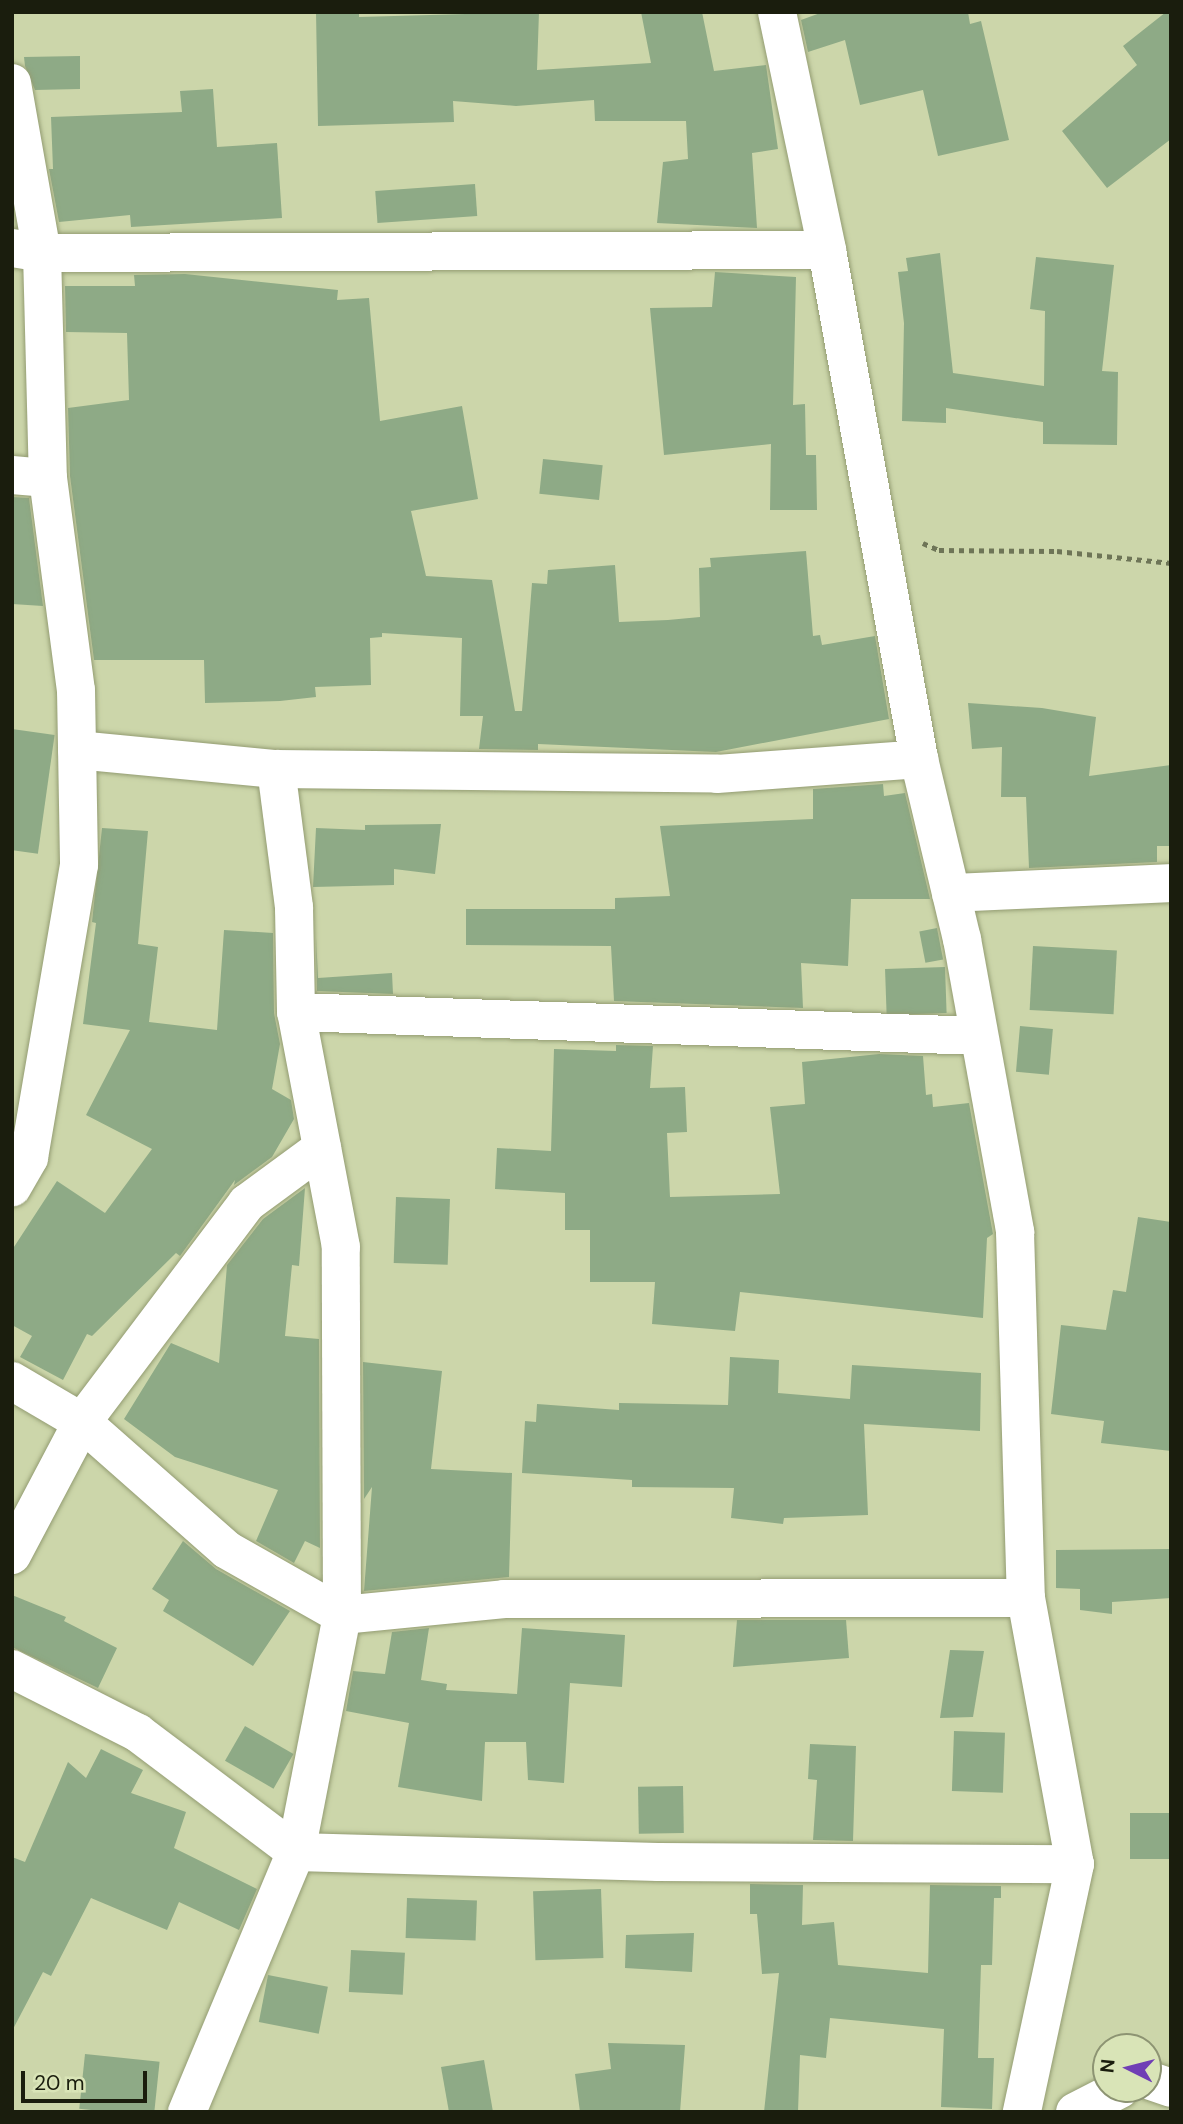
<!DOCTYPE html>
<html>
<head>
<meta charset="utf-8">
<style>
  body { margin:0 }
  #map { position:relative; width:1183px; height:2124px; overflow:hidden; background:#ccd6aa; font-family:"DM Sans",sans-serif }
  div>[style] { position:absolute }
  [style*='--x'] { left:calc(var(--x)*1px); top:calc(var(--y)*1px); width:calc(var(--w)*1px); rotate:calc(var(--a)*1deg) }
  .building>* { inset:0; background:#8eaa86; transform-origin:0 0 }
  .path>* { height:4.5px; margin-top:-2.25px; transform-origin:0; background:repeating-linear-gradient(90deg,#6e7557 0 5px,transparent 0 10px) }
  .roads { filter:drop-shadow(0 0 2px #939c72) drop-shadow(0 0 2px #939c72) }
  .street>* { height:38px; margin:-19px; padding:0 19px; transform-origin:19px; border-radius:19px; background:#fff }
  span { translate:-50% -50%; white-space:nowrap; text-align:center; line-height:1.15; -webkit-text-stroke:5px #d9e4b7; paint-order:stroke }
  .frame { position:absolute; inset:0; border:14px solid #1a1d0d; pointer-events:none }
  .north { position:absolute; left:1092px; top:2033px; width:70px; height:70px; box-sizing:border-box; background:#d9e4b7; border:2px solid #8d9473; border-radius:50%; rotate:276deg; font-size:19px; font-weight:700; line-height:28px; text-align:center; color:#1a1d0d }
  .north::after { content:''; display:block; margin:auto; width:24px; height:32px; background:#703eb5; clip-path:polygon(50% 0,100% 100%,50% 72%,0 100%) }
  .scale { position:absolute; left:21px; top:2071px; width:126px; height:32px; box-sizing:border-box; border:4px solid #1a1d0d; border-top:0; padding-left:9px; font-size:21px; line-height:24px; white-space:nowrap; color:#1a1d0d; -webkit-text-stroke:5px #d9e4b7; paint-order:stroke }
</style>
</head>
<body>
<div id="map">
  <div class="building">
    <i style="clip-path:polygon(316px 12px,359px 12px,359px 17px,539px 12px,537px 70px,651px 63px,641px 12px,702px 12px,714px 71px,766px 65px,778px 149px,752px 153px,757px 228px,657px 223px,663px 162px,688px 159px,686px 121px,595px 121px,594px 100px,516px 106px,453px 101px,454px 122px,318px 126px)"></i>
    <i style="clip-path:polygon(823px 12px,968px 12px,970px 24px,981px 21px,1009px 140px,938px 156px,923px 90px,860px 105px,845px 40px,808px 52px,801px 20px)"></i>
    <i style="clip-path:polygon(1166px 12px,1171px 12px,1171px 139px,1107px 188px,1062px 131px,1137px 65px,1123px 46px)"></i>
    <i style="clip-path:polygon(80px 56px,80px 89px,35px 90px,25px 66px,24px 57px)"></i>
    <i style="clip-path:polygon(213px 89px,217px 147px,277px 143px,282px 218px,131px 227px,130px 215px,59px 222px,49px 169px,53px 169px,51px 117px,182px 112px,180px 91px)"></i>
    <i style="left:475px;top:184px;width:32px;height:100px;rotate:86deg"></i>
    <i style="clip-path:polygon(940px 253px,953px 373px,1044px 386px,1045px 311px,1030px 309px,1036px 257px,1114px 265px,1102px 371px,1118px 372px,1117px 445px,1043px 444px,1043px 422px,946px 408px,946px 423px,902px 421px,904px 323px,898px 272px,908px 271px,906px 258px)"></i>
    <i style="clip-path:polygon(715px 272px,796px 277px,793px 405px,805px 404px,806px 455px,816px 455px,817px 510px,770px 510px,771px 444px,664px 455px,650px 308px,712px 307px)"></i>
    <i style="clip-path:polygon(185px 274px,338px 290px,337px 300px,369px 298px,380px 421px,462px 406px,478px 499px,411px 511px,426px 576px,492px 580px,515px 711px,522px 711px,532px 583px,547px 584px,548px 570px,615px 565px,619px 622px,668px 620px,700px 617px,699px 568px,711px 567px,710px 558px,806px 551px,813px 636px,820px 635px,822px 645px,875px 636px,889px 719px,716px 752px,538px 744px,538px 750px,479px 749px,483px 716px,460px 716px,462px 638px,382px 633px,382px 637px,370px 638px,371px 685px,315px 687px,316px 697px,280px 701px,205px 703px,204px 660px,94px 660px,70px 476px,68px 408px,129px 400px,127px 333px,66px 332px,65px 286px,135px 286px,134px 275px)"></i>
    <i style="left:543px;top:459px;width:60px;height:35px;rotate:6deg"></i>
    <i style="clip-path:polygon(12px 497px,29px 498px,43px 606px,12px 604px)"></i>
    <i style="clip-path:polygon(968px 703px,1042px 708px,1096px 717px,1089px 776px,1171px 765px,1171px 846px,1157px 846px,1157px 862px,1029px 868px,1026px 797px,1001px 797px,1002px 747px,972px 749px)"></i>
    <i style="left:12px;top:729px;width:43px;height:120px;rotate:8deg"></i>
    <i style="clip-path:polygon(883px 784px,884px 796px,905px 793px,930px 899px,851px 899px,848px 966px,801px 963px,803px 1008px,614px 1001px,611px 946px,466px 945px,466px 909px,615px 909px,615px 898px,670px 896px,660px 826px,813px 819px,813px 789px)"></i>
    <i style="clip-path:polygon(441px 824px,435px 874px,394px 869px,394px 885px,313px 887px,316px 828px,365px 830px,365px 825px)"></i>
    <i style="clip-path:polygon(102px 828px,148px 831px,138px 944px,158px 947px,149px 1022px,217px 1030px,224px 930px,273px 933px,274px 1013px,280px 1044px,272px 1089px,291px 1100px,294px 1119px,272px 1157px,234px 1185px,235px 1180px,180px 1256px,176px 1253px,92px 1336px,87px 1334px,63px 1380px,20px 1357px,32px 1336px,12px 1325px,12px 1250px,57px 1181px,105px 1213px,152px 1149px,86px 1115px,130px 1030px,83px 1024px,96px 923px,92px 922px)"></i>
    <i style="left:937px;top:928px;width:32px;height:18px;rotate:79deg"></i>
    <i style="clip-path:polygon(316px 937px,318px 978px,392px 973px,393px 994px,317px 991px)"></i>
    <i style="left:1033px;top:946px;width:84px;height:64px;rotate:3deg"></i>
    <i style="left:945px;top:967px;width:46px;height:60px;rotate:88deg"></i>
    <i style="left:1020px;top:1026px;width:33px;height:46px;rotate:5deg"></i>
    <i style="clip-path:polygon(616px 1045px,653px 1046px,650px 1088px,685px 1087px,687px 1132px,667px 1133px,670px 1197px,780px 1194px,770px 1107px,805px 1104px,802px 1062px,879px 1054px,923px 1056px,926px 1095px,932px 1094px,933px 1107px,969px 1103px,993px 1234px,987px 1238px,983px 1318px,740px 1292px,735px 1331px,652px 1324px,655px 1282px,590px 1282px,590px 1230px,565px 1230px,565px 1193px,495px 1189px,497px 1148px,551px 1151px,554px 1049px,616px 1051px)"></i>
    <i style="clip-path:polygon(305px 1188px,299px 1266px,292px 1265px,285px 1336px,319px 1339px,320px 1548px,305px 1541px,294px 1563px,256px 1541px,278px 1490px,175px 1457px,124px 1419px,171px 1343px,219px 1363px,227px 1265px,263px 1219px)"></i>
    <i style="left:396px;top:1197px;width:54px;height:66px;rotate:2deg"></i>
    <i style="clip-path:polygon(1138px 1217px,1171px 1222px,1171px 1451px,1101px 1443px,1104px 1421px,1051px 1414px,1061px 1325px,1106px 1330px,1113px 1290px,1126px 1292px)"></i>
    <i style="clip-path:polygon(730px 1357px,779px 1360px,778px 1393px,850px 1399px,852px 1365px,981px 1373px,980px 1431px,864px 1424px,868px 1515px,784px 1518px,783px 1524px,731px 1518px,734px 1488px,632px 1487px,632px 1480px,522px 1473px,525px 1421px,536px 1422px,537px 1404px,619px 1410px,619px 1403px,728px 1405px)"></i>
    <i style="clip-path:polygon(363px 1362px,442px 1371px,431px 1469px,512px 1473px,509px 1577px,364px 1591px,372px 1487px,364px 1499px)"></i>
    <i style="clip-path:polygon(183px 1541px,216px 1569px,290px 1611px,253px 1666px,163px 1611px,169px 1600px,152px 1589px)"></i>
    <i style="clip-path:polygon(1171px 1549px,1171px 1598px,1112px 1602px,1112px 1614px,1080px 1610px,1080px 1589px,1056px 1588px,1056px 1550px)"></i>
    <i style="clip-path:polygon(12px 1595px,66px 1617px,64px 1621px,117px 1648px,98px 1688px,12px 1647px)"></i>
    <i style="clip-path:polygon(737px 1620px,846px 1620px,849px 1658px,733px 1667px)"></i>
    <i style="clip-path:polygon(429px 1628px,421px 1680px,447px 1684px,446px 1690px,517px 1694px,522px 1628px,625px 1635px,622px 1687px,570px 1683px,564px 1783px,528px 1780px,526px 1742px,485px 1742px,482px 1801px,398px 1787px,409px 1723px,346px 1711px,353px 1671px,385px 1674px,392px 1632px)"></i>
    <i style="clip-path:polygon(950px 1650px,984px 1651px,973px 1717px,940px 1718px)"></i>
    <i style="left:245px;top:1726px;width:56px;height:40px;rotate:30deg"></i>
    <i style="left:954px;top:1731px;width:51px;height:60px;rotate:2deg"></i>
    <i style="clip-path:polygon(810px 1744px,856px 1746px,853px 1841px,813px 1840px,817px 1780px,808px 1779px)"></i>
    <i style="clip-path:polygon(101px 1749px,143px 1770px,131px 1793px,186px 1812px,174px 1848px,257px 1889px,239px 1930px,179px 1902px,167px 1930px,91px 1898px,51px 1976px,43px 1972px,12px 2031px,12px 1857px,25px 1862px,68px 1762px,86px 1778px)"></i>
    <i style="left:683px;top:1786px;width:47px;height:45px;rotate:89deg"></i>
    <i style="left:1130px;top:1813px;width:41px;height:46px"></i>
    <i style="clip-path:polygon(750px 1884px,803px 1885px,802px 1925px,834px 1922px,838px 1965px,928px 1973px,930px 1885px,1001px 1886px,1001px 1898px,994px 1898px,992px 1965px,981px 1965px,978px 2058px,994px 2058px,992px 2109px,941px 2107px,944px 2029px,830px 2018px,826px 2058px,800px 2055px,798px 2112px,764px 2112px,779px 1973px,762px 1974px,757px 1914px,750px 1914px)"></i>
    <i style="left:601px;top:1889px;width:69px;height:68px;rotate:88deg"></i>
    <i style="left:407px;top:1898px;width:70px;height:40px;rotate:2deg"></i>
    <i style="clip-path:polygon(694px 1933px,692px 1972px,625px 1968px,626px 1935px)"></i>
    <i style="left:351px;top:1950px;width:54px;height:42px;rotate:3deg"></i>
    <i style="left:268px;top:1975px;width:61px;height:48px;rotate:11deg"></i>
    <i style="clip-path:polygon(608px 2043px,685px 2045px,680px 2112px,580px 2112px,575px 2074px,611px 2069px)"></i>
    <i style="left:85px;top:2054px;width:75px;height:55px;rotate:6deg"></i>
    <i style="clip-path:polygon(484px 2060px,493px 2112px,449px 2112px,441px 2067px)"></i>
  </div>
  <div class="path">
    <i style="--x:923;--y:543;--w:17;--a:24"></i>
    <i style="--x:939;--y:550;--w:118;--a:0.5"></i>
    <i style="--x:1057;--y:551;--w:115;--a:6"></i>
  </div>
  <div class="roads">
    <div class="street">
      <i style="--x:777;--y:12;--w:243;--a:78.1"></i>
      <i style="--x:827;--y:250;--w:517;--a:79.75"></i>
      <i style="--x:919;--y:759;--w:185;--a:76.6"></i>
      <i style="--x:962;--y:939;--w:298;--a:79.7"></i>
      <i style="--x:1015;--y:1232;--w:366;--a:88.3"></i>
      <i style="--x:1026;--y:1598;--w:270;--a:79.6"></i>
      <i style="--x:1075;--y:1864;--w:254;--a:102.1"></i>
      <i style="--x:12;--y:83;--w:173;--a:80"></i>
      <i style="--x:42;--y:253;--w:225;--a:88.5"></i>
      <i style="--x:48;--y:478;--w:214;--a:82.5"></i>
      <i style="--x:76;--y:690;--w:175;--a:89"></i>
      <i style="--x:79;--y:865;--w:297;--a:99.7"></i>
      <i style="--x:29;--y:1158;--w:34;--a:120"></i>
      <i style="--x:12;--y:248;--w:30;--a:9"></i>
      <i style="--x:42;--y:253;--w:785;--a:-0.22"></i>
      <i style="--x:12;--y:475;--w:36;--a:5"></i>
      <i style="--x:77;--y:750;--w:200;--a:5.5"></i>
      <i style="--x:276;--y:769;--w:441;--a:0.6"></i>
      <i style="--x:717;--y:774;--w:203;--a:-4.2"></i>
      <i style="--x:951;--y:893;--w:220;--a:-2.6"></i>
      <i style="--x:296;--y:1012;--w:683;--a:2.01"></i>
      <i style="--x:12;--y:1381;--w:81;--a:30.4"></i>
      <i style="--x:82;--y:1422;--w:193;--a:41.4"></i>
      <i style="--x:227;--y:1550;--w:132;--a:29.5"></i>
      <i style="--x:342;--y:1615;--w:163;--a:-5.6"></i>
      <i style="--x:504;--y:1599;--w:522;--a:-0.11"></i>
      <i style="--x:12;--y:1555;--w:150;--a:-62.2"></i>
      <i style="--x:82;--y:1422;--w:274;--a:-53"></i>
      <i style="--x:247;--y:1203;--w:93;--a:-36.3"></i>
      <i style="--x:12;--y:1669;--w:141;--a:26.9"></i>
      <i style="--x:138;--y:1733;--w:198;--a:37"></i>
      <i style="--x:296;--y:1852;--w:362;--a:1.6"></i>
      <i style="--x:658;--y:1862;--w:417;--a:0.3"></i>
      <i style="--x:1148;--y:2080;--w:24;--a:19"></i>
      <i style="--x:187;--y:2112;--w:282;--a:-67.3"></i>
      <i style="--x:296;--y:1852;--w:241;--a:-79"></i>
      <i style="--x:342;--y:1615;--w:368;--a:-90.2"></i>
      <i style="--x:341;--y:1247;--w:239;--a:-100.8"></i>
      <i style="--x:296;--y:1012;--w:105;--a:-91.1"></i>
      <i style="--x:294;--y:907;--w:139;--a:-97.4"></i>
      <i style="--x:1075;--y:2112;--w:51;--a:-27.1"></i>
    </div>
  </div>
  <div class="frame"></div>
  <div class="north">N</div>
  <div class="scale">20 m</div>
</div>
</body>
</html>
